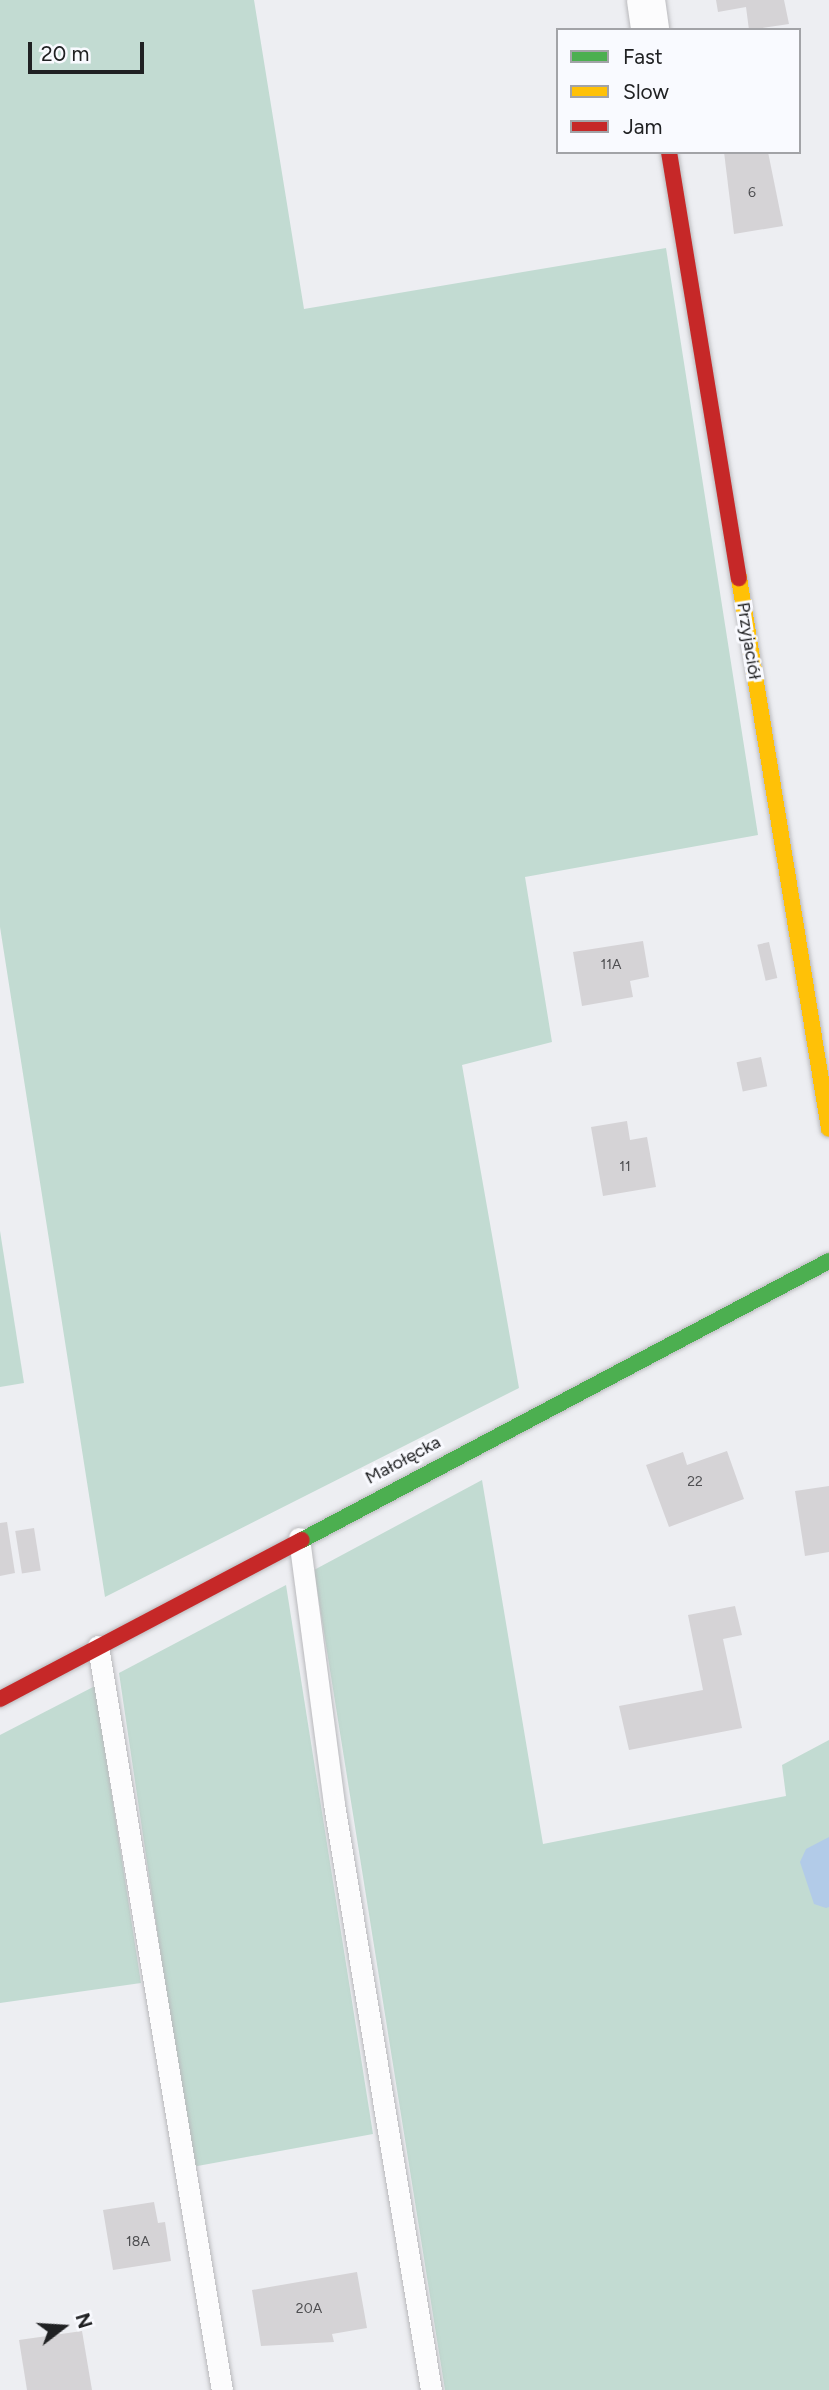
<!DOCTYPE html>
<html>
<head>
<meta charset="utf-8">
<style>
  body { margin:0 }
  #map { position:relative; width:829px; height:2390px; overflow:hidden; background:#edeef2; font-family:Figtree,sans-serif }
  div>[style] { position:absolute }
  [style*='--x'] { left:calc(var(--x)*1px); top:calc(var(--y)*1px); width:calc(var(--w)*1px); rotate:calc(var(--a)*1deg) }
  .green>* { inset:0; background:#c2dbd2 }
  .water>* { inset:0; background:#b2cbe8 }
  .building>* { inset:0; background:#d5d3d6; transform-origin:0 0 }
  .roads { filter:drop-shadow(0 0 2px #b9b9bc) drop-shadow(0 0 2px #b9b9bc) }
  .lane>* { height:21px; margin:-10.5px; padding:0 10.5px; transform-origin:10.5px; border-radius:10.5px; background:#fcfcfd }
  .street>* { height:38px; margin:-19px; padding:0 19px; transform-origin:19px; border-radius:19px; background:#fcfcfd }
  .fast>* { height:16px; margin:-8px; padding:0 8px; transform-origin:8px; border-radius:8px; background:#4caf50 }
  .slow>* { height:16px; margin:-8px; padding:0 8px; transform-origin:8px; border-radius:8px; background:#ffc107 }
  .jam>* { height:16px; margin:-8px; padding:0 8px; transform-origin:8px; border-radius:8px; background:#c62828 }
  span { translate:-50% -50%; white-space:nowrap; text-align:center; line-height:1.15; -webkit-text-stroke:6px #f9faff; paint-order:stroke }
  .number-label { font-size:14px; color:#4e4e51 }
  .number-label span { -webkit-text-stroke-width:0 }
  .street-label { font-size:18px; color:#202123 }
  .legend { position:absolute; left:556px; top:28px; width:245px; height:126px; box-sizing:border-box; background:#f9faff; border:2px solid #a2a3a7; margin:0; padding:9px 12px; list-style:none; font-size:21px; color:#202123 }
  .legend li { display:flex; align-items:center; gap:14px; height:35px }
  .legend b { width:35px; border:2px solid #a2a3a7 }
  .north { position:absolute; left:28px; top:2292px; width:70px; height:70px; -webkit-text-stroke:5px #f9faff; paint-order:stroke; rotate:73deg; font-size:19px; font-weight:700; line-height:28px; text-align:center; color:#202123 }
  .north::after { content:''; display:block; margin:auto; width:24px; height:32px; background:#202123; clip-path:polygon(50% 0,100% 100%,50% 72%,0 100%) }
  .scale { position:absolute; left:28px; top:42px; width:116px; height:32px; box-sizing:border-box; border:4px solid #202123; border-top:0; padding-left:9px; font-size:21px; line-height:24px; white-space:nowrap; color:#202123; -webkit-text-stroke:5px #f9faff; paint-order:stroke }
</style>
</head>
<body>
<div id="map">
  <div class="green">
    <i style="clip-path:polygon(0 0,254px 0,304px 309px,666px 248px,758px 835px,525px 877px,552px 1042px,462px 1065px,519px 1388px,105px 1597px,0 927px)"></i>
    <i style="clip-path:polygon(0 1231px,24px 1383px,0 1387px)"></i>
    <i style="clip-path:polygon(482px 1480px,543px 1844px,786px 1796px,782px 1765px,829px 1740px,829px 2390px,445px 2390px,314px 1570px)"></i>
    <i style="clip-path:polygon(286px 1585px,373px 2134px,192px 2167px,119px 1673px)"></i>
    <i style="clip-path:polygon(95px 1686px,141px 1983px,0 2003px,0 1735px)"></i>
  </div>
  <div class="water">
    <i style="clip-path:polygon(829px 1837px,829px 1907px,826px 1908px,814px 1904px,800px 1862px,806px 1849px)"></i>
  </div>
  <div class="building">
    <i style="clip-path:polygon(716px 0,784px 0,789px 24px,749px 30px,746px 7px,718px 12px)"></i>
    <i style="clip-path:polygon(724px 152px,768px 152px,783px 226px,734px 234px)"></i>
    <i style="clip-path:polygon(643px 941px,649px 977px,630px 981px,633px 997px,582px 1006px,573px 952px)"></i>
    <i style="left:769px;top:942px;width:37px;height:12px;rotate:77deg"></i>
    <i style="left:761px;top:1057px;width:30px;height:25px;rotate:78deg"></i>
    <i style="clip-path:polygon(627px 1121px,630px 1140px,647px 1137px,656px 1187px,603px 1196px,591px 1127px)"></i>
    <i style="clip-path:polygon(727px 1451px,744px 1499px,669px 1527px,646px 1465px,683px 1452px,687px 1465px)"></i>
    <i style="clip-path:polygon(829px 1486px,829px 1552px,805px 1556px,795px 1491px)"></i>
    <i style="clip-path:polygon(7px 1522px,15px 1573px,0 1576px,0 1523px)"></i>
    <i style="left:34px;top:1528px;width:43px;height:19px;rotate:81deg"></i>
    <i style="clip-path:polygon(735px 1606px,742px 1635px,723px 1639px,742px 1728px,629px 1750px,619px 1706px,703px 1690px,688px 1615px)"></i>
    <i style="clip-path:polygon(154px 2202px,158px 2223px,165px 2222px,171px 2261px,113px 2270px,103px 2210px)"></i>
    <i style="clip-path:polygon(357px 2272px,367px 2328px,332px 2334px,334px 2342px,261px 2346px,252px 2290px)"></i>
    <i style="clip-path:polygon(82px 2331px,92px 2390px,27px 2390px,19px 2340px)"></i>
  </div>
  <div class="roads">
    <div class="lane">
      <i style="--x:299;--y:1538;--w:268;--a:82.5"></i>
      <i style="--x:334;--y:1804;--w:594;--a:80.6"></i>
      <i style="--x:98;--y:1646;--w:754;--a:80.54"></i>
    </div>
    <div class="street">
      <i style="--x:646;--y:0;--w:30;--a:82"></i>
    </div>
    <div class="fast">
      <i style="--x:302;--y:1540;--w:596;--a:-27.9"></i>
    </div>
    <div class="slow">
      <i style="--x:739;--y:578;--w:558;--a:80.72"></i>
    </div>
    <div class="jam">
      <i style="--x:669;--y:152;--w:432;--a:80.7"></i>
      <i style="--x:0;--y:1699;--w:341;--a:-27.8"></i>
    </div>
  </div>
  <div class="number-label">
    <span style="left:752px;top:193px">6</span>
    <span style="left:611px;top:965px">11A</span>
    <span style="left:625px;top:1167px">11</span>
    <span style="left:695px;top:1482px">22</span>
    <span style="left:138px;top:2242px">18A</span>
    <span style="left:309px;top:2309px">20A</span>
  </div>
  <div class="street-label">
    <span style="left:749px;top:641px;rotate:81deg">Przyjaciół</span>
    <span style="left:403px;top:1460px;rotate:-28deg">Małołęcka</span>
  </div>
  <ul class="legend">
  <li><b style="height:9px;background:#4caf50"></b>Fast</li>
  <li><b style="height:9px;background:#ffc107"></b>Slow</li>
  <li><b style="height:9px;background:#c62828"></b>Jam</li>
  </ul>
  <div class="north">N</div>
  <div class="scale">20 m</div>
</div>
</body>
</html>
